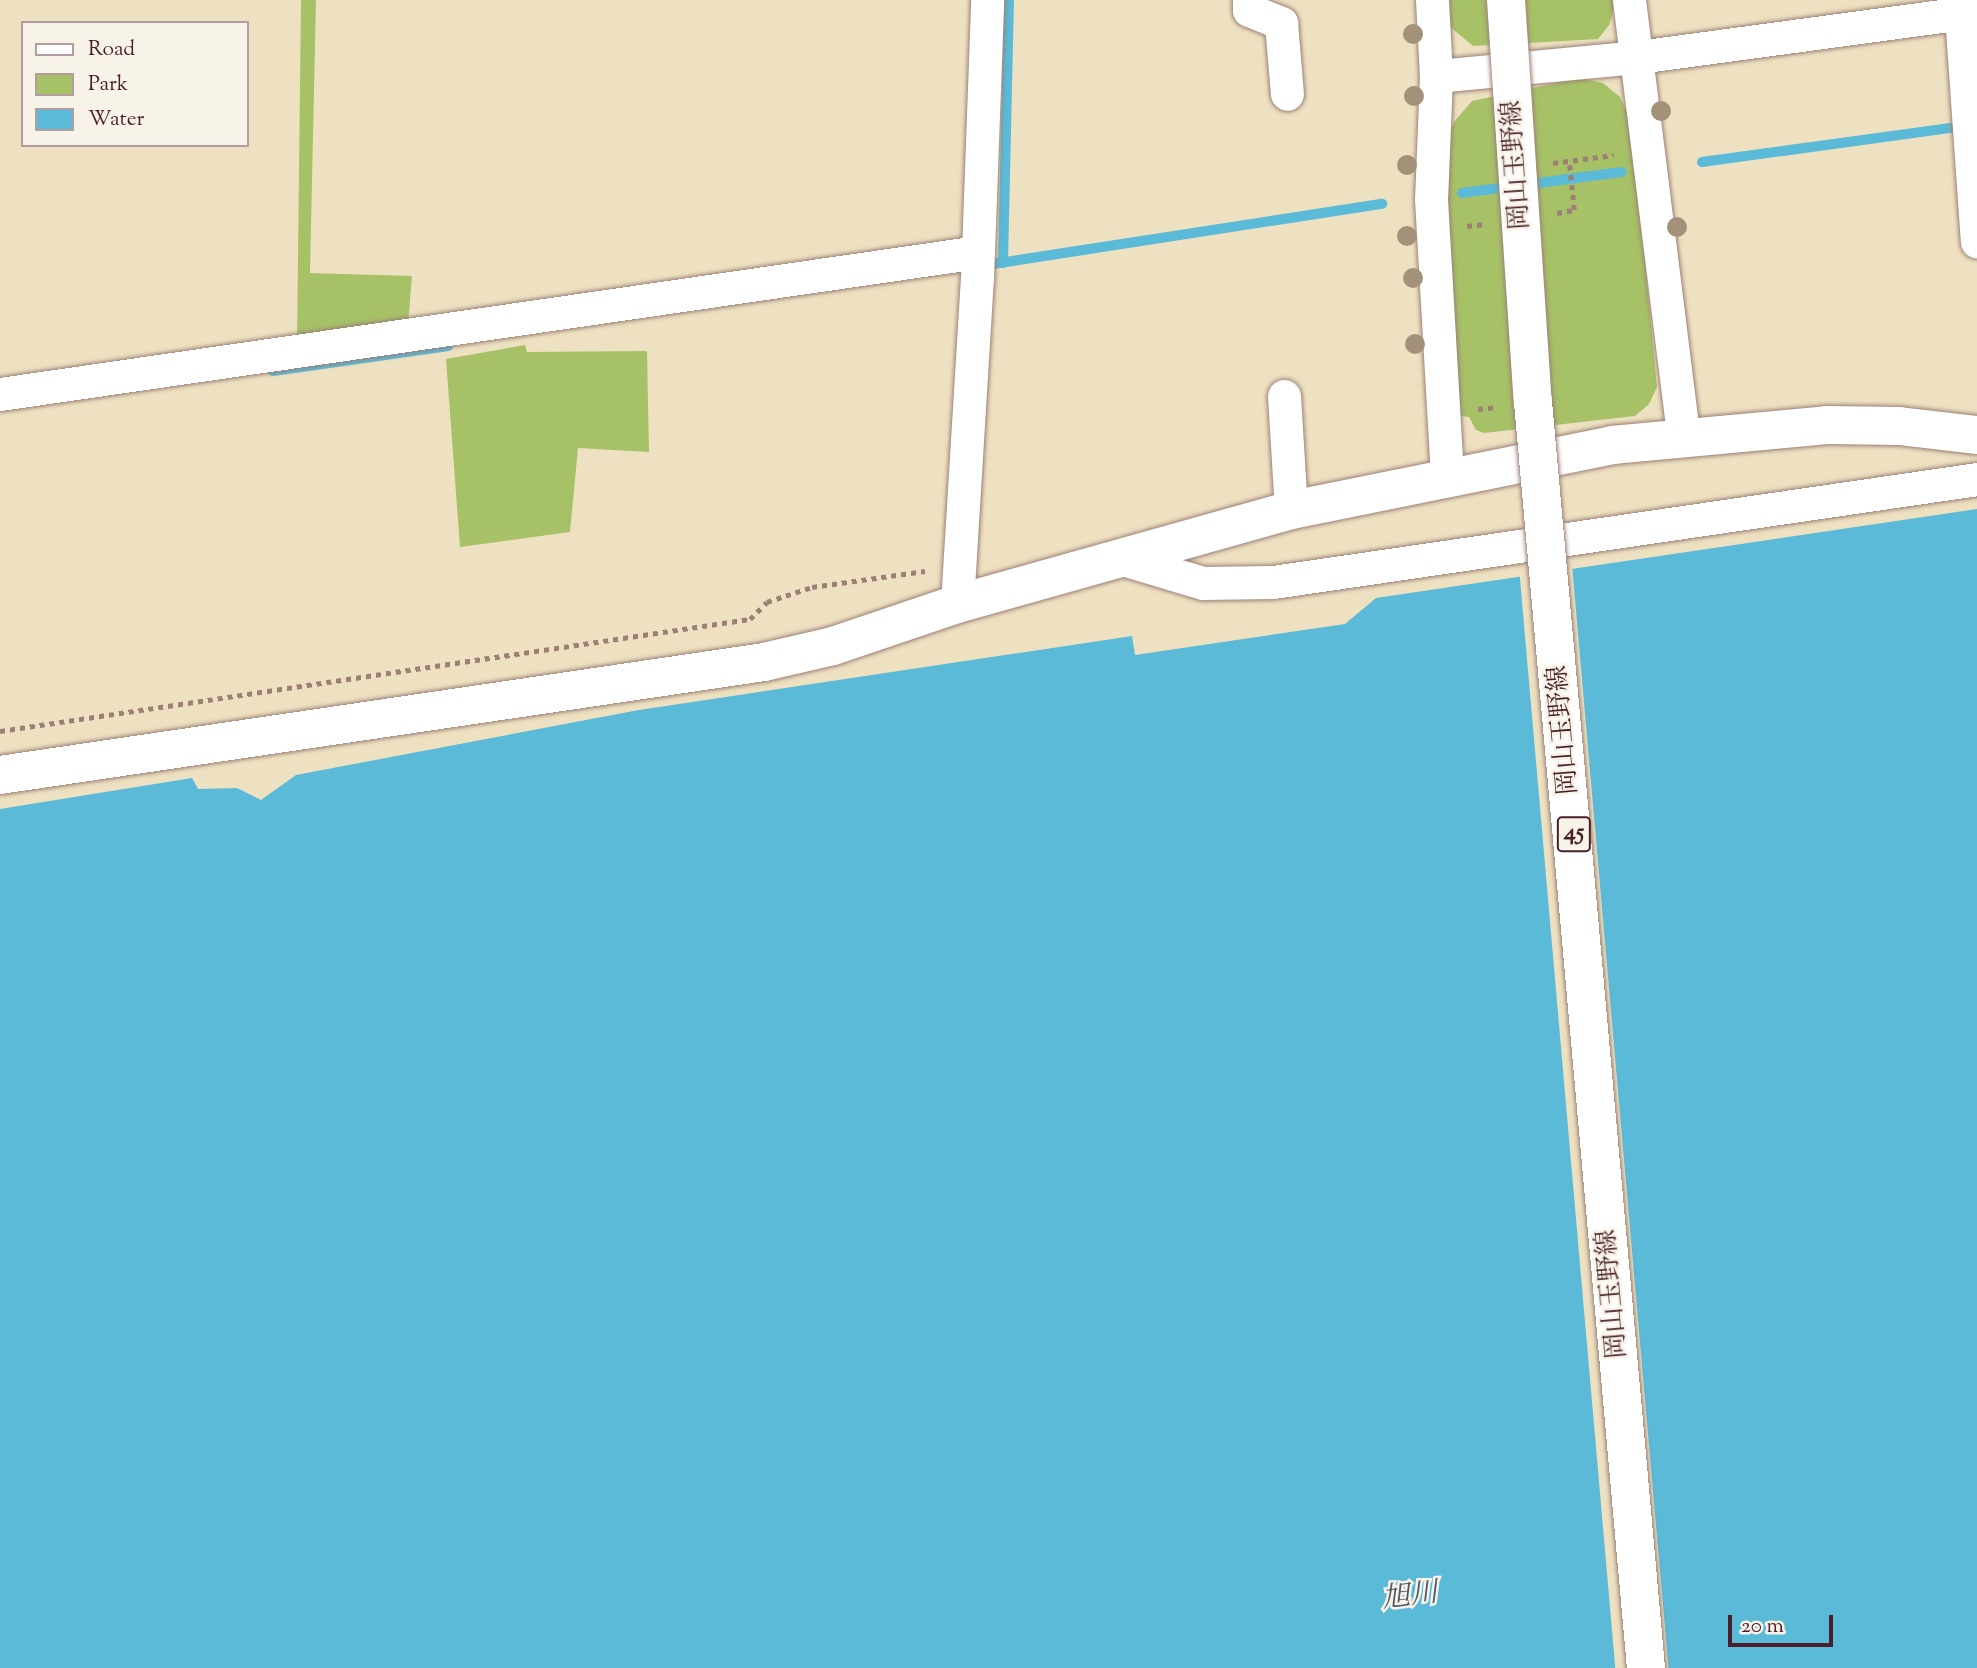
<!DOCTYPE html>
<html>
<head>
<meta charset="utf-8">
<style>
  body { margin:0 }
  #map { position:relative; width:1977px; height:1668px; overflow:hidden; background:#eee1c2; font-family:"Sorts Mill Goudy","Noto Serif JP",serif }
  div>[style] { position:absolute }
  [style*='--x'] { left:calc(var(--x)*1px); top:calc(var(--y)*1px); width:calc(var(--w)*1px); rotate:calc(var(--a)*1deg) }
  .green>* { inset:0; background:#a7c167 }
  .water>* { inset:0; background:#5abad8 }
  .pier>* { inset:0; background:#eee1c2; transform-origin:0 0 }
  .stream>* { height:10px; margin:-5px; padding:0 5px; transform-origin:5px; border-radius:5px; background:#5abad8 }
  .path>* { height:4.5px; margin-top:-2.25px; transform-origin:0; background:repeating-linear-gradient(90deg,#9c8076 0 5px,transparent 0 10px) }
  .roads { filter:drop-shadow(0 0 2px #9c8076) drop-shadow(0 0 2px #9c8076) }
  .minor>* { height:33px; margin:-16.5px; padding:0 16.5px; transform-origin:16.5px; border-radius:16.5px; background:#fff }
  .tertiary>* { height:38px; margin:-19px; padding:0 19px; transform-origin:19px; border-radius:19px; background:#fff }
  .bridges { filter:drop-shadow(0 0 2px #9c8076) drop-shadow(0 0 2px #9c8076) }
  .primary-bridge>* { height:38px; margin:-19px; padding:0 19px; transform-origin:19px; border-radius:19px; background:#fff }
  .trees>* { width:20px; height:20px; margin:-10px; border-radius:50%; background:#a39179 }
  span { translate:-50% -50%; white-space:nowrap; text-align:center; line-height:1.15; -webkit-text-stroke:5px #f7f3e8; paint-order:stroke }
  .shield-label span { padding:2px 5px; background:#f7f3e8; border:2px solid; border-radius:5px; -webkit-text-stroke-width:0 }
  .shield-label { font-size:24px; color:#4a1f2b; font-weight:700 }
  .street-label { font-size:26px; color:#4a1f2b }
  .water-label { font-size:28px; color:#505568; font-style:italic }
  .legend { position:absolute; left:21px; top:21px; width:228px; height:126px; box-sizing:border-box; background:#f7f3e8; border:2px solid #b29e9c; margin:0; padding:9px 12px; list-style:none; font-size:21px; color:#4a1f2b }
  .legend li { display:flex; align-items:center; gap:14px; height:35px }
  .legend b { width:35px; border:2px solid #b29e9c }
  .scale { position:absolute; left:1728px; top:1615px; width:105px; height:32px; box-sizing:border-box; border:4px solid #4a1f2b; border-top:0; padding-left:9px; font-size:21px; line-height:24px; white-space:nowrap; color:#4a1f2b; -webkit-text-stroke:5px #f7f3e8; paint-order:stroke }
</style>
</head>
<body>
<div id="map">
  <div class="green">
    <i style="clip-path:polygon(301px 0,316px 0,310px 273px,412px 276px,408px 325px,297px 343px)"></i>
    <i style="clip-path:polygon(1443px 0,1616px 0,1616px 4px,1609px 25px,1598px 39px,1473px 46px,1449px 26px)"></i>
    <i style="clip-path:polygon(1580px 78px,1603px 83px,1620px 97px,1632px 123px,1657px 387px,1649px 404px,1635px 416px,1484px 433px,1476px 430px,1469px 417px,1461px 416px,1446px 217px,1447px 141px,1454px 122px,1472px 101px)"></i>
    <i style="clip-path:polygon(525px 345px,527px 352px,647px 351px,649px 452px,578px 448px,570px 532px,460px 547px,446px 359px)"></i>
  </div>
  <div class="water">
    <i style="clip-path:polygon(1977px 509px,1977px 1668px,0 1668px,0 809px,192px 778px,198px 789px,237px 788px,261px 800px,296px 775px,639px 710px,1132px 636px,1135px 655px,1345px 624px,1376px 598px)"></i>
  </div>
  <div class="pier">
    <i style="left:1572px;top:565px;width:1108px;height:53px;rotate:85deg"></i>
  </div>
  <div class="stream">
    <i style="--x:1702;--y:162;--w:266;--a:-7.8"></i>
    <i style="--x:1462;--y:193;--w:161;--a:-7.5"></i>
    <i style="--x:1003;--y:263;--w:263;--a:-88.7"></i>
    <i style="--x:980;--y:266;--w:407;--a:-8.8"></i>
    <i style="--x:273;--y:371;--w:177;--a:-8.1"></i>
  </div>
  <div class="path">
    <i style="--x:1553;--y:163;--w:61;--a:-7.6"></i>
    <i style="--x:1557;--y:213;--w:17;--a:-10"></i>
    <i style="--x:1574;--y:210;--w:49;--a:-95.8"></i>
    <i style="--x:1467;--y:226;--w:19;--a:-6"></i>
    <i style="--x:1478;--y:409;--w:19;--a:-6"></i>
    <i style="--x:0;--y:731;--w:758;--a:-8.49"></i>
    <i style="--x:750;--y:619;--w:24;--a:-45"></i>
    <i style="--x:767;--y:602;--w:47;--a:-18.4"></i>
    <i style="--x:812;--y:587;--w:114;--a:-8.1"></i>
  </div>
  <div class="roads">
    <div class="minor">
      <i style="--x:1249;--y:0;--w:10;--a:90"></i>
      <i style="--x:1249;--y:10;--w:35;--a:22"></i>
      <i style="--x:1281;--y:23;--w:71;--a:85.2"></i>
      <i style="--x:1432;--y:0;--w:76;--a:87"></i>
      <i style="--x:1436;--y:76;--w:123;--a:92.3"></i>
      <i style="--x:1431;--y:199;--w:278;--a:86.7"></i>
      <i style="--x:1629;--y:0;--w:438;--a:82.9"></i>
      <i style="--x:1960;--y:0;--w:242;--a:86"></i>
      <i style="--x:1436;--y:76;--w:203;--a:-5.4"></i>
      <i style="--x:1638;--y:57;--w:342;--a:-7.7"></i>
      <i style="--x:0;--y:394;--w:988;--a:-8.26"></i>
      <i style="--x:1284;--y:396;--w:114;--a:86.5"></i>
      <i style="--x:1119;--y:558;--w:88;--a:16.6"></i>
      <i style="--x:1203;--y:583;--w:70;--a:-0.8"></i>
      <i style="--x:1273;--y:582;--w:711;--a:-8.32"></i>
      <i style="--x:957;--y:604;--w:326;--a:-86.5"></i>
      <i style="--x:977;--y:279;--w:279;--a:-87.9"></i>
    </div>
    <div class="tertiary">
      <i style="--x:0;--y:775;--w:772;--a:-8.41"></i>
      <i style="--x:764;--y:662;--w:71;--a:-13.1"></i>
      <i style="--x:833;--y:646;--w:131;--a:-18.7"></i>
      <i style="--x:957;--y:604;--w:347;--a:-15.7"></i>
      <i style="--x:1291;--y:510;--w:328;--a:-11.4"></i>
      <i style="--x:1612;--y:445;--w:216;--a:-5.3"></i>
      <i style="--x:1827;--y:425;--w:72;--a:0.8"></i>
      <i style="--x:1899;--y:426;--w:79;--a:6.6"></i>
    </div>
  </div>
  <div class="bridges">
    <div class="primary-bridge">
      <i style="--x:1506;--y:0;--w:403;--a:86.2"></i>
      <i style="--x:1533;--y:402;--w:1271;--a:84.9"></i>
    </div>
  </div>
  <div class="trees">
    <i style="left:1413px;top:34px"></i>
    <i style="left:1414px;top:96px"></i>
    <i style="left:1661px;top:111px"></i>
    <i style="left:1407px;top:165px"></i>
    <i style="left:1677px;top:227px"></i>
    <i style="left:1407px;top:236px"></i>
    <i style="left:1413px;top:278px"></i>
    <i style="left:1415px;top:344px"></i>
  </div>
  <div class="shield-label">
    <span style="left:1574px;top:834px">45</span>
  </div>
  <div class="street-label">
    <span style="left:1517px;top:165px;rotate:-94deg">岡山玉野線</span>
    <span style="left:1564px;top:730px;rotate:-95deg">岡山玉野線</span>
    <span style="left:1613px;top:1294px;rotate:-95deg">岡山玉野線</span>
  </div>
  <div class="water-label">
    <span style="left:1410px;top:1597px;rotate:-7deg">旭川</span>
  </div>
  <ul class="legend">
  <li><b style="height:9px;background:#fff"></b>Road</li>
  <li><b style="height:19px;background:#a7c167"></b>Park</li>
  <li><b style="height:19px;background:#5abad8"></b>Water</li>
  </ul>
  <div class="scale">20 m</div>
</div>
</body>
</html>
